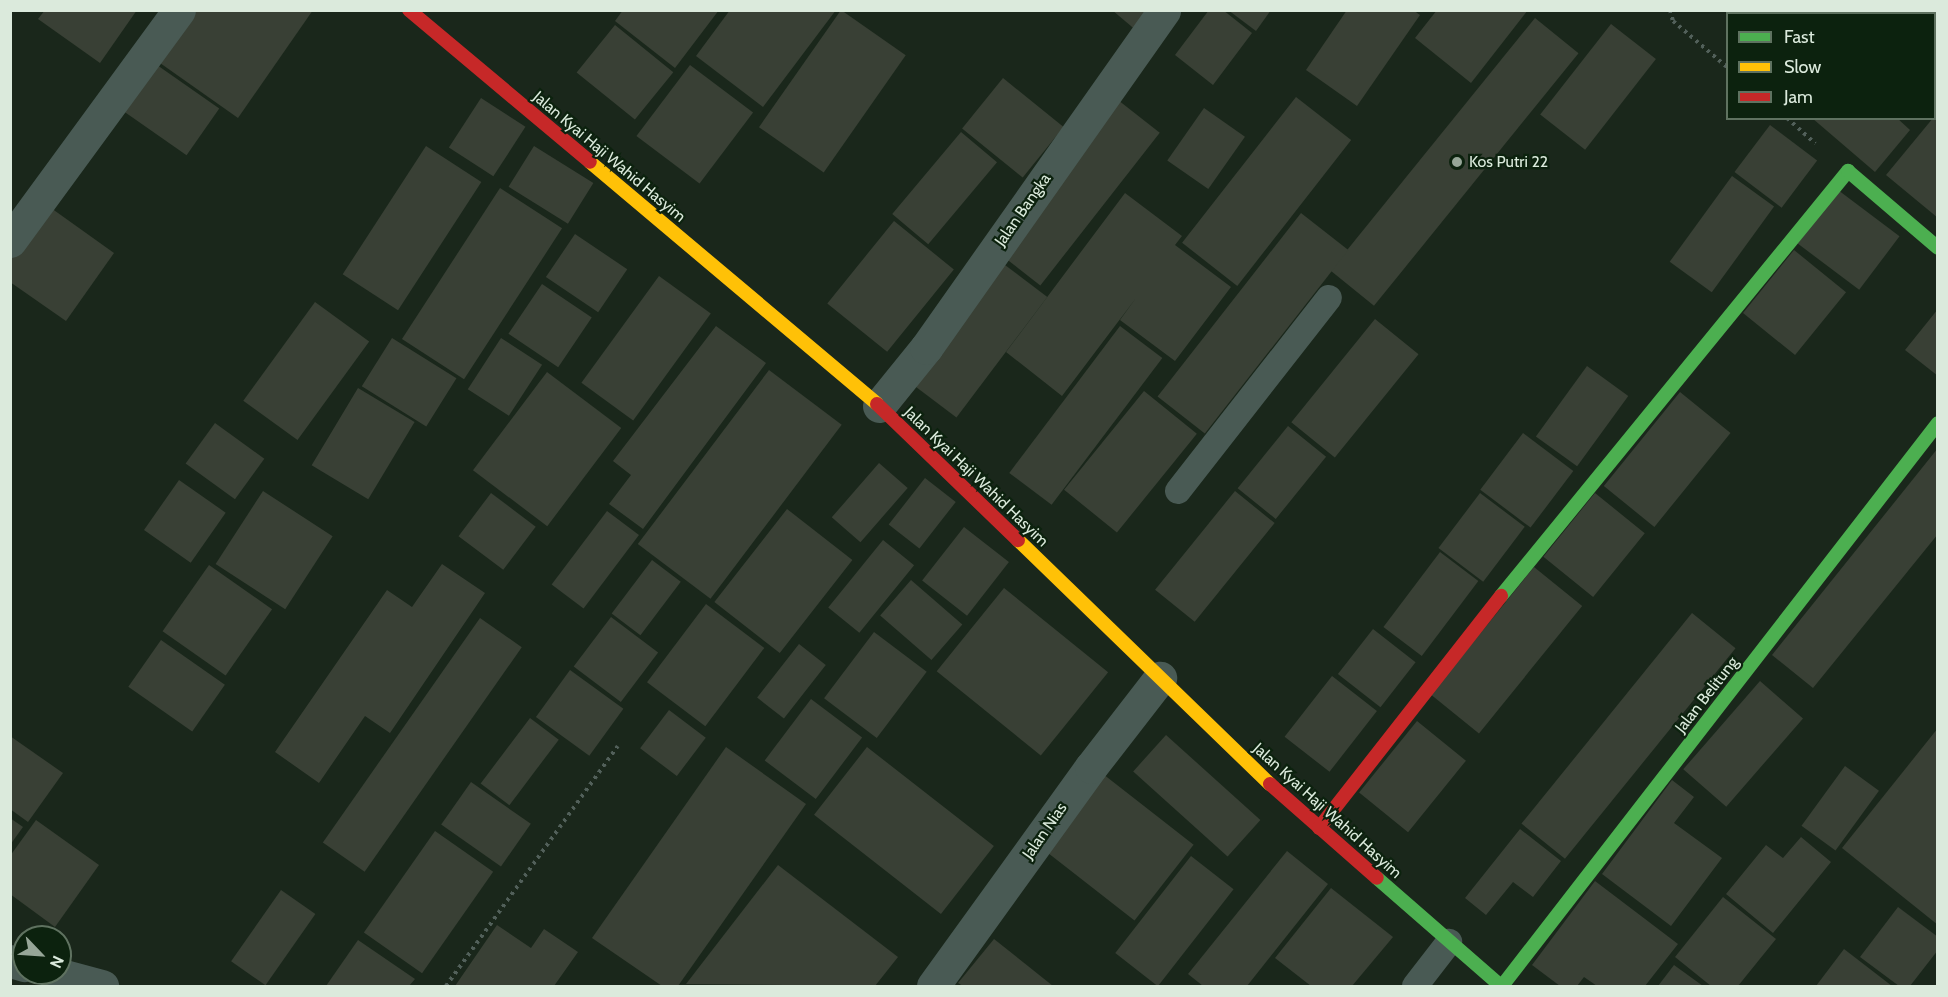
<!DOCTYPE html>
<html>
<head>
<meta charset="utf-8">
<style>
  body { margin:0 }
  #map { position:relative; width:1948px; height:997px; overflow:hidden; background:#1a271b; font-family:Cabin,sans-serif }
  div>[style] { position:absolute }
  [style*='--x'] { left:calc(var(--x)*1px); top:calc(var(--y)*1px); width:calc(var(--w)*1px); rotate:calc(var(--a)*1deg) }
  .building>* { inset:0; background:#394035; transform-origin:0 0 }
  .path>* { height:4px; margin-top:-2px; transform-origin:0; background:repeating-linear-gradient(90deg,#52605a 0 3px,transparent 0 7.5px) }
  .lane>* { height:26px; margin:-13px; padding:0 13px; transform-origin:13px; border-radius:13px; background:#495a54 }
  .street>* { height:33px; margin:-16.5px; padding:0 16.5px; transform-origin:16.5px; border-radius:16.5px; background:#495a54 }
  .fast>* { height:14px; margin:-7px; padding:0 7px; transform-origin:7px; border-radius:7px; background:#4caf50 }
  .slow>* { height:14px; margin:-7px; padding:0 7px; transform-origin:7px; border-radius:7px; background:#ffc107 }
  .jam>* { height:14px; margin:-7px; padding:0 7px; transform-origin:7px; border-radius:7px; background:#c62828 }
  .dots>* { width:16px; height:16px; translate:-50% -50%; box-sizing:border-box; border:3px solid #0c220e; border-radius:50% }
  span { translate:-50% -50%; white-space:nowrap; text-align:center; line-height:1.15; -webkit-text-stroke:4.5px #0c220e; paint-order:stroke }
  .street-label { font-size:16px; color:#dbeadc }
  .poi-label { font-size:16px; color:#dbeadc }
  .left { translate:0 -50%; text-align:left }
  .frame { position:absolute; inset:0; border:12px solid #dbeadc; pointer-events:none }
  .legend { position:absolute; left:1726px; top:12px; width:210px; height:108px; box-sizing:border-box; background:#0c220e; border:2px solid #5f7260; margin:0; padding:8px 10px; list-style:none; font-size:18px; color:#dbeadc }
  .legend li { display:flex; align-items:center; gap:12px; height:30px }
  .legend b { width:30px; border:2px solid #5f7260 }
  .north { position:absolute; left:12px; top:925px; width:60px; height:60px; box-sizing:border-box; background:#0c220e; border:2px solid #5f7260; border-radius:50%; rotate:115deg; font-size:16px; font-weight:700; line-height:24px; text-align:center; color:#dbeadc }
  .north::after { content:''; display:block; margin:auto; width:21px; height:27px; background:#97a698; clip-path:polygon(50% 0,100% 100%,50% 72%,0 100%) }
</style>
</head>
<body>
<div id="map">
  <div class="building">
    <i style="clip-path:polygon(45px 10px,137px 10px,100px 63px,38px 19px)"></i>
    <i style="clip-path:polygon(197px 10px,313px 10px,238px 118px,160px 63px)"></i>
    <i style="clip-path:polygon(623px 10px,719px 10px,675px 68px,615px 21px)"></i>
    <i style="clip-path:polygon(730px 10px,836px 10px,763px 107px,696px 56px)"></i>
    <i style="left:841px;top:10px;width:79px;height:143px;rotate:35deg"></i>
    <i style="clip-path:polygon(1112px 10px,1156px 10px,1138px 32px)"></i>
    <i style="clip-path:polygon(1209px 10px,1223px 10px,1252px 33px,1213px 85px,1175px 55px)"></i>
    <i style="clip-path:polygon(1228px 10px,1271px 10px,1256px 31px)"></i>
    <i style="clip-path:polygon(1347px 10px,1413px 10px,1420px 15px,1357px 106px,1306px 70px)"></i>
    <i style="clip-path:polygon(1437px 10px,1528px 10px,1471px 83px,1415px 38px)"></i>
    <i style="clip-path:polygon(1743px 10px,1835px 10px,1740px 14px)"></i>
    <i style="clip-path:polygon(1854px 10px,1925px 10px,1851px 14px)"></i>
    <i style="clip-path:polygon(1938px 10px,1938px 93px,1935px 97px,1933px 14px)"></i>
    <i style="left:1535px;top:18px;width:56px;height:325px;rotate:39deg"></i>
    <i style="left:1611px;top:24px;width:57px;height:115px;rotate:38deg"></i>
    <i style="left:615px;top:25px;width:75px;height:61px;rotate:39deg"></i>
    <i style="left:157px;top:65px;width:76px;height:57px;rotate:35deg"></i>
    <i style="left:690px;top:65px;width:79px;height:89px;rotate:37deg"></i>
    <i style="left:1003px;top:78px;width:78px;height:65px;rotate:39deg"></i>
    <i style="left:1296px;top:97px;width:70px;height:185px;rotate:38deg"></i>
    <i style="left:481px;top:98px;width:53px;height:59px;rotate:33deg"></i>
    <i style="left:1118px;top:100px;width:53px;height:194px;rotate:38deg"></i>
    <i style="left:1204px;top:108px;width:50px;height:64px;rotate:35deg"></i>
    <i style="clip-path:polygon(1938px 112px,1938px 218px,1886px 175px)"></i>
    <i style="clip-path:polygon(1812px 118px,1897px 118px,1910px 130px,1875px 172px)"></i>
    <i style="left:1770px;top:125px;width:59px;height:59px;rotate:37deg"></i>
    <i style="left:961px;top:132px;width:47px;height:107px;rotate:40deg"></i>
    <i style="left:426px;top:146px;width:66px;height:153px;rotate:33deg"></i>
    <i style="left:534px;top:146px;width:70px;height:48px;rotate:32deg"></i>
    <i style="left:1732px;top:176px;width:52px;height:106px;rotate:36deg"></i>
    <i style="left:500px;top:188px;width:74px;height:180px;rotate:33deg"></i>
    <i style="left:1838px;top:190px;width:77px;height:67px;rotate:37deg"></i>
    <i style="clip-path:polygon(1125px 193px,1182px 236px,1175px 245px,1231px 287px,1175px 361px,1120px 320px,1136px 298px,1062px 396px,1006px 352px)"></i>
    <i style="clip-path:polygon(44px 203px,114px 253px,66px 321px,10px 282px,10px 250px)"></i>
    <i style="left:1301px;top:213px;width:60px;height:233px;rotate:38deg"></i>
    <i style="left:894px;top:221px;width:77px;height:106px;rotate:39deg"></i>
    <i style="left:575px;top:234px;width:63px;height:52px;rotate:34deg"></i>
    <i style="left:1794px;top:250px;width:67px;height:81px;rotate:39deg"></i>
    <i style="left:997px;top:259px;width:63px;height:151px;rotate:37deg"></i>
    <i style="left:659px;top:276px;width:64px;height:132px;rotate:36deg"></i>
    <i style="left:542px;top:284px;width:60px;height:60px;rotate:34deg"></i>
    <i style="left:315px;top:302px;width:67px;height:122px;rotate:36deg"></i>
    <i style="clip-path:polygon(1938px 309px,1938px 376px,1905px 350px)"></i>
    <i style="left:1375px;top:319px;width:56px;height:133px;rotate:39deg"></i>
    <i style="clip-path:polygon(716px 326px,766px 363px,643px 529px,609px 504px,631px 475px,613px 461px)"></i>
    <i style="left:1120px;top:326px;width:53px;height:184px;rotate:37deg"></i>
    <i style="left:392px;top:338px;width:76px;height:57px;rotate:32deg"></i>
    <i style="left:501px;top:338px;width:49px;height:61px;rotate:33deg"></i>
    <i style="left:1587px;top:366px;width:51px;height:87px;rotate:36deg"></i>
    <i style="left:769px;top:370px;width:91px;height:218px;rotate:37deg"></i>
    <i style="left:547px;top:372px;width:93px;height:123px;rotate:37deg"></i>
    <i style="left:358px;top:388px;width:66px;height:90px;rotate:31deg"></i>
    <i style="left:1144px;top:391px;width:68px;height:127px;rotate:39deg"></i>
    <i style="left:1680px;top:392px;width:65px;height:121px;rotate:39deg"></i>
    <i style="left:215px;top:423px;width:61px;height:50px;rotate:36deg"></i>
    <i style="left:1288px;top:426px;width:49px;height:80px;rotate:39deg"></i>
    <i style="left:1523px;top:433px;width:63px;height:71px;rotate:37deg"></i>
    <i style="clip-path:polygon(1938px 448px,1938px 534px,1813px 688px,1772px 655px)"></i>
    <i style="left:879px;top:463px;width:38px;height:72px;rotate:41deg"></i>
    <i style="left:925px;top:478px;width:39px;height:59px;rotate:38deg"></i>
    <i style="left:179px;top:480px;width:57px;height:61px;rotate:35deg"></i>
    <i style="left:263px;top:491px;width:83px;height:87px;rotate:33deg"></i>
    <i style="left:1235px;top:491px;width:51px;height:127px;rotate:39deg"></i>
    <i style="left:491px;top:493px;width:56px;height:54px;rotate:37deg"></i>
    <i style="left:1480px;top:493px;width:56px;height:69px;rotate:37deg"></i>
    <i style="left:1595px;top:493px;width:64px;height:82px;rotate:39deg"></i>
    <i style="left:787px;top:509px;width:83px;height:118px;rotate:38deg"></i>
    <i style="left:607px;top:511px;width:40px;height:92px;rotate:37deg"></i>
    <i style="left:964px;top:527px;width:57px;height:68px;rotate:38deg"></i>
    <i style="left:883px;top:540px;width:40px;height:87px;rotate:39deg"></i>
    <i style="left:1440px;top:552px;width:48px;height:94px;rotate:37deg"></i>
    <i style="left:652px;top:560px;width:36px;height:67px;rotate:37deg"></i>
    <i style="clip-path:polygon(442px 564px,485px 593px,390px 733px,365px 716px,319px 783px,275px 752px,387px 590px,412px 607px)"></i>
    <i style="left:209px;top:565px;width:77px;height:81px;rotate:35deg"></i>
    <i style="left:1534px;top:567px;width:62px;height:164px;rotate:39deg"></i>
    <i style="left:911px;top:580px;width:68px;height:47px;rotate:41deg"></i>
    <i style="left:1004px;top:588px;width:134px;height:107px;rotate:39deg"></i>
    <i style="left:706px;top:604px;width:73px;height:98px;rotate:37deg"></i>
    <i style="left:1692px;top:613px;width:56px;height:271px;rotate:39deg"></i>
    <i style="left:611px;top:617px;width:59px;height:62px;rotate:37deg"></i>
    <i style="left:480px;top:618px;width:51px;height:274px;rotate:35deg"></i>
    <i style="left:1373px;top:629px;width:54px;height:57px;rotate:38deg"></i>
    <i style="left:874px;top:632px;width:66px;height:83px;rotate:37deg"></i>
    <i style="left:161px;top:640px;width:78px;height:57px;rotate:35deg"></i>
    <i style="left:799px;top:644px;width:34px;height:68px;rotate:38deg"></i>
    <i style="left:570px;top:670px;width:66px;height:58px;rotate:36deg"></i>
    <i style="left:1332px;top:676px;width:57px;height:77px;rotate:38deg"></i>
    <i style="left:1760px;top:681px;width:57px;height:117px;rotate:41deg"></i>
    <i style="left:811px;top:699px;width:64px;height:77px;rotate:37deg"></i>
    <i style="left:669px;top:710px;width:46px;height:48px;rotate:37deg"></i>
    <i style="left:530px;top:718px;width:36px;height:82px;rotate:37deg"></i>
    <i style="left:1417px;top:721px;width:63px;height:92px;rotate:39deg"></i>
    <i style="clip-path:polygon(1938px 728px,1938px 925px,1842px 848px)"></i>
    <i style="left:1166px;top:735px;width:127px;height:49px;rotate:42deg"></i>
    <i style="clip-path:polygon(10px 736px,63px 773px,28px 822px,10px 809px)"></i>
    <i style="clip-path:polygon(726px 747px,806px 804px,678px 986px,662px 986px,592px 938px)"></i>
    <i style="left:867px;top:747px;width:161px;height:86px;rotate:38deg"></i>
    <i style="left:1845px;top:766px;width:42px;height:74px;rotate:36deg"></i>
    <i style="left:1103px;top:774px;width:115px;height:96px;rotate:38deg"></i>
    <i style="clip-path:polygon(1672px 780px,1694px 797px,1674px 823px,1722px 858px,1671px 926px,1602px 874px)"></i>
    <i style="left:471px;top:782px;width:73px;height:52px;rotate:35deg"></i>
    <i style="clip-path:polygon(10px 818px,23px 827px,10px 845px)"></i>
    <i style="clip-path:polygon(36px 820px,99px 865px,55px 927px,10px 894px,10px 856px)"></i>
    <i style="clip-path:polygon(1520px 829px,1561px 861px,1533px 897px,1513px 882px,1486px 915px,1465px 898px)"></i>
    <i style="left:435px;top:831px;width:71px;height:124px;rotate:35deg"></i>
    <i style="clip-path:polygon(1801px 837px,1831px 862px,1773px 933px,1726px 894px,1766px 845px,1783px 858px)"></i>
    <i style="clip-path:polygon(1287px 851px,1328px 884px,1247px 986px,1203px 986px,1188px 974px)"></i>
    <i style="left:1191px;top:856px;width:54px;height:123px;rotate:38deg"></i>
    <i style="clip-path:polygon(778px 865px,898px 957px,875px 986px,686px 984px)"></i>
    <i style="clip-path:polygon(1595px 881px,1678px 944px,1645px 986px,1597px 986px,1584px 977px,1577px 986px,1560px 986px,1532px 965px)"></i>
    <i style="clip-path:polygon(1331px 888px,1393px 937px,1352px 986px,1311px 986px,1275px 958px)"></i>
    <i style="left:281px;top:890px;width:42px;height:87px;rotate:35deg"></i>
    <i style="clip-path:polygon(1723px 897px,1776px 939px,1738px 986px,1711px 986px,1675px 957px)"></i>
    <i style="clip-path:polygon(1898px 907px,1938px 937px,1938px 950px,1910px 986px,1899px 986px,1860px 957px)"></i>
    <i style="clip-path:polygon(497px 925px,531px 948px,544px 929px,578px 952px,554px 986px,455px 986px)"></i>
    <i style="clip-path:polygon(994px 939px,1053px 986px,963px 986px,958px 983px)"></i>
    <i style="clip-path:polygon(358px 940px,415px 979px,409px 986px,326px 986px)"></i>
    <i style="clip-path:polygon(1844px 949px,1892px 986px,1816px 986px)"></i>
    <i style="clip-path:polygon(1674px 965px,1703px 986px,1658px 986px)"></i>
  </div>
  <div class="path">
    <i style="--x:1670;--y:10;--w:11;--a:75"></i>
    <i style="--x:1673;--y:21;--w:72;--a:40.5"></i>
    <i style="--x:1787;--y:118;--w:38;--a:42"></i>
    <i style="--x:446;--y:986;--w:295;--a:-54.4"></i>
  </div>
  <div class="lane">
    <i style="--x:1178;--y:491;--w:245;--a:-52"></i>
    <i style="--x:1415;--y:986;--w:56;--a:-52.3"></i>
  </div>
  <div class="street">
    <i style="--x:10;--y:241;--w:286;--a:-53.8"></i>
    <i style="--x:879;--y:406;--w:75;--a:-51"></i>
    <i style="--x:926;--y:348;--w:413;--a:-54.8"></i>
    <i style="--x:10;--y:961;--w:15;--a:16"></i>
    <i style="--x:53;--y:973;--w:51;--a:14.9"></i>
    <i style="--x:933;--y:986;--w:270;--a:-54.2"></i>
    <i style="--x:1091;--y:767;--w:113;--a:-52.2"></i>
  </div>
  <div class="fast">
    <i style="--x:1501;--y:596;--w:549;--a:-50.77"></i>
    <i style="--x:1848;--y:171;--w:118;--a:40.5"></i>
    <i style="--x:1377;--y:878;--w:164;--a:41.1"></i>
    <i style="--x:1502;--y:986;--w:712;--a:-52.24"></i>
  </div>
  <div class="slow">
    <i style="--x:590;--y:162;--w:375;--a:40.1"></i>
    <i style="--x:1018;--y:540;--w:351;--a:44.1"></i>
  </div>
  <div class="jam">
    <i style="--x:409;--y:10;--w:236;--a:40"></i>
    <i style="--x:877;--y:404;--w:196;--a:44"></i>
    <i style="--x:1270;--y:784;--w:142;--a:41.3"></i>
    <i style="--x:1319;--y:828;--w:295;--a:-51.9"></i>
  </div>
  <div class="dots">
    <i style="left:1457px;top:162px;background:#97a698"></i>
  </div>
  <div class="street-label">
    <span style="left:609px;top:157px;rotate:40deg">Jalan Kyai Haji Wahid Hasyim</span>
    <span style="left:1023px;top:210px;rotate:-55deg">Jalan Bangka</span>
    <span style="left:976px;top:477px;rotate:44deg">Jalan Kyai Haji Wahid Hasyim</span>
    <span style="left:1707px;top:695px;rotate:-52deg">Jalan Belitung</span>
    <span style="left:1327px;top:811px;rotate:42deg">Jalan Kyai Haji Wahid Hasyim</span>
    <span style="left:1045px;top:831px;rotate:-55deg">Jalan Nias</span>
  </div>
  <div class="poi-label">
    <span class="left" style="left:1469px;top:162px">Kos Putri 22</span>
  </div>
  <div class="frame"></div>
  <ul class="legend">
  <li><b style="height:8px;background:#4caf50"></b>Fast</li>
  <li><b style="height:8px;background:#ffc107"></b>Slow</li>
  <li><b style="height:8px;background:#c62828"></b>Jam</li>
  </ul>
  <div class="north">N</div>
</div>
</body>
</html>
